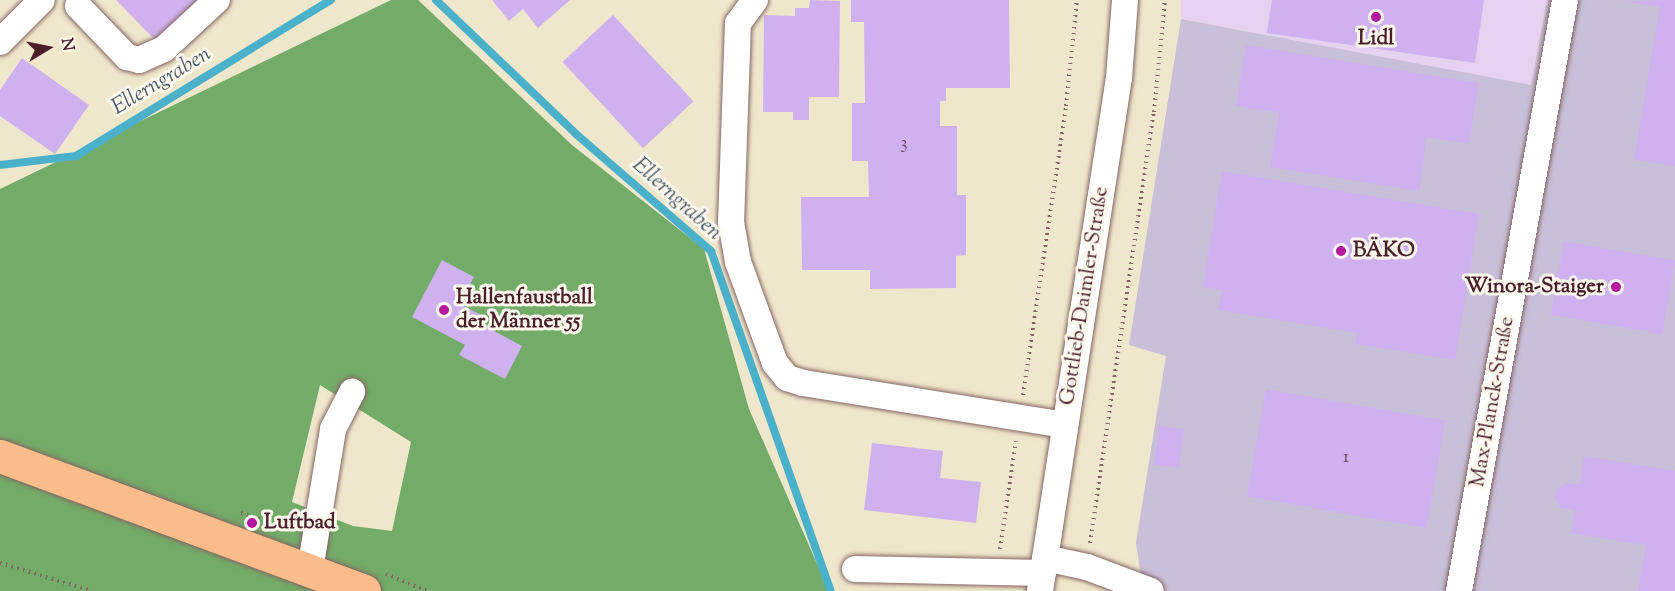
<!DOCTYPE html>
<html>
<head>
<meta charset="utf-8">
<style>
  body { margin:0 }
  #map { position:relative; width:1675px; height:591px; overflow:hidden; background:#efe7cb; font-family:"Sorts Mill Goudy",serif }
  div>[style] { position:absolute }
  [style*='--x'] { left:calc(var(--x)*1px); top:calc(var(--y)*1px); width:calc(var(--w)*1px); rotate:calc(var(--a)*1deg) }
  .built>* { inset:0; background:#e6d2f0 }
  .industrial>* { inset:0; background:#c8bfd8 }
  .forest>* { inset:0; background:#73ab68 }
  .stream>* { height:8px; margin:-4px; padding:0 4px; transform-origin:4px; border-radius:4px; background:#4bb1ca }
  .building>* { inset:0; background:#d0b1ef; transform-origin:0 0 }
  .path>* { height:4px; margin-top:-2px; transform-origin:0; background:repeating-linear-gradient(90deg,#846563 0 1.5px,transparent 0 6px) }
  .roads { filter:drop-shadow(0 0 2px #846563) drop-shadow(0 0 2px #846563) }
  .minor>* { height:26px; margin:-13px; padding:0 13px; transform-origin:13px; border-radius:13px; background:#fff }
  .major>* { height:33px; margin:-16.5px; padding:0 16.5px; transform-origin:16.5px; border-radius:16.5px; background:#f9bc8a }
  .dots>* { width:16px; height:16px; translate:-50% -50%; box-sizing:border-box; border:3px solid #fbf7ec; border-radius:50% }
  span { translate:-50% -50%; white-space:nowrap; text-align:center; line-height:1.15; -webkit-text-stroke:6px #fbf7ec; paint-order:stroke }
  .number-label { font-size:18px; color:#6c445c }
  .number-label span { -webkit-text-stroke-width:0 }
  .poi-label { font-size:21px; color:#4a1f2b; font-weight:700 }
  .left { translate:0 -50%; text-align:left }
  .right { translate:-100% -50%; text-align:right }
  .street-label { font-size:21px; color:#4a1f2b }
  .water-label { font-size:22px; color:#4a596b; font-style:italic }
  .north { position:absolute; left:18px; top:18px; width:60px; height:60px; -webkit-text-stroke:4px #fbf7ec; paint-order:stroke; rotate:80deg; font-size:16px; font-weight:700; line-height:24px; text-align:center; color:#4a1f2b }
  .north::after { content:''; display:block; margin:auto; width:21px; height:27px; background:#4a1f2b; clip-path:polygon(50% 0,100% 100%,50% 72%,0 100%) }
</style>
</head>
<body>
<div id="map">
  <div class="built">
    <i style="clip-path:polygon(1181px 0,1547px 0,1531px 86px,1181px 19px)"></i>
  </div>
  <div class="industrial">
    <i style="clip-path:polygon(1547px 0,1675px 0,1675px 591px,1143px 591px,1136px 543px,1166px 356px,1129px 345px,1181px 19px,1531px 85px)"></i>
  </div>
  <div class="forest">
    <i style="clip-path:polygon(evenodd,391px 0,418px 0,572px 145px,704px 249px,749px 409px,829px 591px,0 591px,0 189px,391px 0,320px 385px,411px 442px,392px 531px,353px 526px,292px 502px,320px 385px)"></i>
  </div>
  <div class="stream">
    <i style="--x:436;--y:0;--w:194;--a:43.7"></i>
    <i style="--x:576;--y:134;--w:179;--a:40.9"></i>
    <i style="--x:711;--y:251;--w:361;--a:70.6"></i>
    <i style="--x:0;--y:165;--w:77;--a:-6.8"></i>
    <i style="--x:76;--y:156;--w:299;--a:-31.5"></i>
  </div>
  <div class="building">
    <i style="clip-path:polygon(116px 0,200px 0,157px 42px)"></i>
    <i style="clip-path:polygon(492px 0,570px 0,538px 28px,523px 9px,509px 21px)"></i>
    <i style="clip-path:polygon(810px 0,840px 1px,839px 97px,809px 97px,809px 120px,793px 120px,793px 112px,763px 112px,764px 15px,795px 16px,795px 8px,809px 8px)"></i>
    <i style="clip-path:polygon(851px 0,1009px 0,1010px 88px,946px 88px,946px 101px,940px 101px,940px 126px,957px 126px,957px 195px,966px 195px,966px 255px,956px 256px,956px 288px,870px 289px,870px 270px,802px 270px,801px 197px,869px 197px,868px 161px,852px 161px,852px 103px,865px 103px,864px 22px,851px 22px)"></i>
    <i style="clip-path:polygon(1272px 0,1484px 0,1475px 63px,1267px 33px)"></i>
    <i style="clip-path:polygon(1675px 0,1675px 166px,1634px 159px,1660px 7px,1626px 1px)"></i>
    <i style="left:613px;top:15px;width:118px;height:69px;rotate:47deg"></i>
    <i style="clip-path:polygon(1246px 45px,1479px 83px,1469px 144px,1427px 137px,1419px 191px,1270px 167px,1279px 113px,1236px 106px)"></i>
    <i style="clip-path:polygon(22px 58px,89px 105px,55px 154px,0 116px,0 90px)"></i>
    <i style="clip-path:polygon(1222px 171px,1479px 214px,1455px 360px,1355px 344px,1357px 333px,1218px 310px,1222px 290px,1203px 287px)"></i>
    <i style="left:1564px;top:241px;width:113px;height:75px;rotate:10deg"></i>
    <i style="clip-path:polygon(442px 260px,474px 277px,460px 304px,487px 318px,483px 325px,522px 346px,505px 379px,459px 355px,465px 345px,412px 317px)"></i>
    <i style="left:1266px;top:389px;width:182px;height:109px;rotate:10deg"></i>
    <i style="left:1159px;top:426px;width:25px;height:39px;rotate:7deg"></i>
    <i style="clip-path:polygon(872px 443px,943px 451px,940px 478px,981px 482px,976px 523px,864px 510px)"></i>
    <i style="clip-path:polygon(1584px 456px,1675px 471px,1675px 591px,1638px 591px,1646px 545px,1571px 533px,1575px 510px,1561px 508px,1555px 498px,1556px 490px,1566px 483px,1579px 485px)"></i>
  </div>
  <div class="path">
    <i style="--x:1023;--y:395;--w:292;--a:-81.5"></i>
    <i style="--x:1066;--y:106;--w:107;--a:-84.1"></i>
    <i style="--x:241;--y:513;--w:55;--a:16.8"></i>
    <i style="--x:1090;--y:543;--w:436;--a:-81.6"></i>
    <i style="--x:1154;--y:112;--w:113;--a:-84.4"></i>
    <i style="--x:1000;--y:549;--w:109;--a:-81.6"></i>
    <i style="--x:0;--y:563;--w:96;--a:16.9"></i>
    <i style="--x:386;--y:574;--w:44;--a:22.5"></i>
  </div>
  <div class="roads">
    <div class="minor">
      <i style="--x:755;--y:0;--w:29;--a:126"></i>
      <i style="--x:738;--y:23;--w:199;--a:92"></i>
      <i style="--x:731;--y:222;--w:41;--a:80.1"></i>
      <i style="--x:738;--y:262;--w:108;--a:69.9"></i>
      <i style="--x:775;--y:363;--w:19;--a:51"></i>
      <i style="--x:787;--y:378;--w:17;--a:17"></i>
      <i style="--x:803;--y:383;--w:264;--a:9.1"></i>
      <i style="--x:78;--y:6;--w:71;--a:46.1"></i>
      <i style="--x:127;--y:57;--w:12;--a:14"></i>
      <i style="--x:139;--y:60;--w:27;--a:-24"></i>
      <i style="--x:164;--y:49;--w:72;--a:-42.8"></i>
      <i style="--x:0;--y:42;--w:59;--a:-45"></i>
      <i style="--x:1045;--y:558;--w:43;--a:12.1"></i>
      <i style="--x:1087;--y:567;--w:68;--a:20.6"></i>
      <i style="--x:855;--y:569;--w:188;--a:1.2"></i>
      <i style="--x:310;--y:570;--w:143;--a:-80.7"></i>
      <i style="--x:333;--y:429;--w:42;--a:-62.8"></i>
      <i style="--x:1040;--y:591;--w:519;--a:-81.25"></i>
      <i style="--x:1119;--y:78;--w:78;--a:-85.6"></i>
      <i style="--x:1459;--y:591;--w:600;--a:-79.83"></i>
    </div>
    <div class="major">
      <i style="--x:0;--y:456;--w:388;--a:20.3"></i>
    </div>
  </div>
  <div class="dots">
    <i style="left:1376px;top:17px;background:#b5179e"></i>
    <i style="left:1341px;top:251px;background:#b5179e"></i>
    <i style="left:1616px;top:287px;background:#b5179e"></i>
    <i style="left:444px;top:310px;background:#b5179e"></i>
    <i style="left:252px;top:523px;background:#b5179e"></i>
  </div>
  <div class="number-label">
    <span style="left:904px;top:144px">3</span>
    <span style="left:1346px;top:458px">1</span>
  </div>
  <div class="poi-label">
    <span style="left:1376px;top:39px">Lidl</span>
    <span class="left" style="left:1353px;top:251px">BÄKO</span>
    <span class="right" style="left:1604px;top:287px">Winora-Staiger</span>
    <span class="left" style="left:456px;top:310px">Hallenfaustball<br>der Männer 55</span>
    <span class="left" style="left:264px;top:523px">Luftbad</span>
  </div>
  <div class="street-label">
    <span style="left:1085px;top:296px;rotate:-81deg">Gottlieb-Daimler-Straße</span>
    <span style="left:1493px;top:402px;rotate:-80deg">Max-Planck-Straße</span>
  </div>
  <div class="water-label">
    <span style="left:162px;top:82px;rotate:-31deg">Ellerngraben</span>
    <span style="left:676px;top:200px;rotate:42deg">Ellerngraben</span>
  </div>
  <div class="north">N</div>
</div>
</body>
</html>
